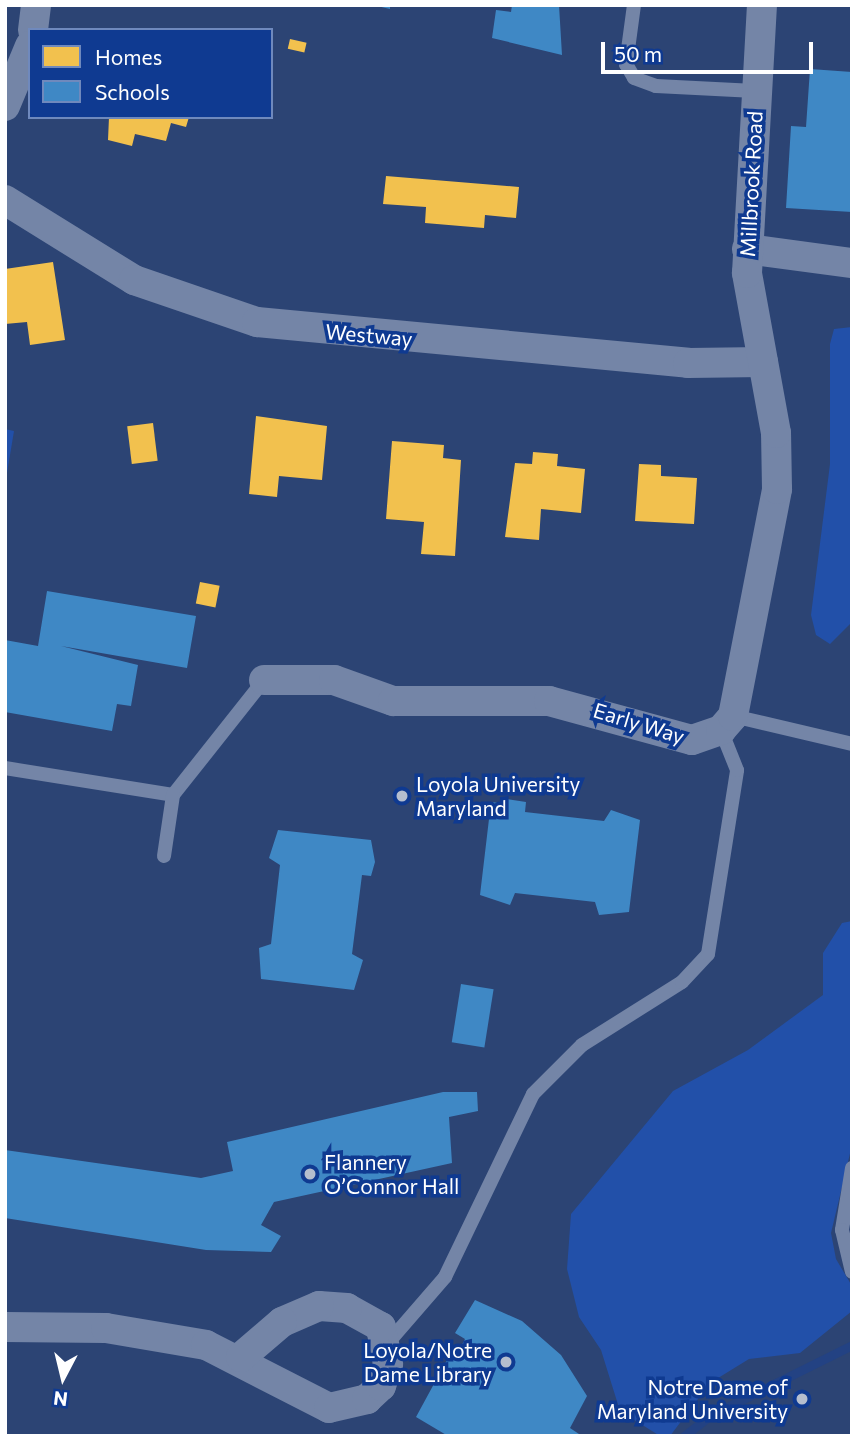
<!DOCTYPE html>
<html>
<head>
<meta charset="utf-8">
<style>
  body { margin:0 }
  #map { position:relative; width:857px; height:1441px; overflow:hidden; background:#2c4474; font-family:Commissioner,sans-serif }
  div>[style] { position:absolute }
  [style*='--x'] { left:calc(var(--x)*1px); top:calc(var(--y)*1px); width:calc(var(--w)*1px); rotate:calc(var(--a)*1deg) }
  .green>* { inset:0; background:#2250a9 }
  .homes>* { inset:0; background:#f2c14e; transform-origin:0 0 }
  .schools>* { inset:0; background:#3f88c5; transform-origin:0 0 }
  .stream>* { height:9px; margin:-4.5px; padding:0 4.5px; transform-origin:4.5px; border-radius:4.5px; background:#234283 }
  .lane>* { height:14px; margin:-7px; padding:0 7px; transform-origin:7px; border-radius:7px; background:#7485a7 }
  .street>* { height:30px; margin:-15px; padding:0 15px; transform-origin:15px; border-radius:15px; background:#7485a7 }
  .dots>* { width:19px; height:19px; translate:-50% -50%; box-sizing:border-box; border:4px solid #0f3a91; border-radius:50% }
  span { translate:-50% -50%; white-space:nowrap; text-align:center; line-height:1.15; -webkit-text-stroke:7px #0f3a91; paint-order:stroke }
  .street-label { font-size:21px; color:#fff }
  .poi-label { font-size:21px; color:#fff }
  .left { translate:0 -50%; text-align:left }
  .right { translate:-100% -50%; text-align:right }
  .frame { position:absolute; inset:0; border:7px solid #fff; pointer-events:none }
  .legend { position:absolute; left:28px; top:28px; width:245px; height:91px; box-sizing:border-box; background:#0f3a91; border:2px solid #6f89bd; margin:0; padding:9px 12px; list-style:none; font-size:21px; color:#fff }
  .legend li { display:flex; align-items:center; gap:14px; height:35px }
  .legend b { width:35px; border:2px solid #6f89bd }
  .north { position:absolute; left:28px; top:1343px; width:70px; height:70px; -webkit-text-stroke:5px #0f3a91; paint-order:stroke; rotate:187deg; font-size:19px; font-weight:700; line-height:28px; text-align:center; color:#fff }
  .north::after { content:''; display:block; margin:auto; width:24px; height:32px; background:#fff; clip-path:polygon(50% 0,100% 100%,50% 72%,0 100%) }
  .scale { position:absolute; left:601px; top:42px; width:212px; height:32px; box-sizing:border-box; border:4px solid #fff; border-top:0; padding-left:9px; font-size:21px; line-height:24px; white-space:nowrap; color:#fff; -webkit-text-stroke:5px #0f3a91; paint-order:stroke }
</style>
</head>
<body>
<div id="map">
  <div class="green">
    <i style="clip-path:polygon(852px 327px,852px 622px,830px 644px,816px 635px,811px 615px,830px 464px,830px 344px,834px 329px)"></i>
    <i style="clip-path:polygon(5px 429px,14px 431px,5px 485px)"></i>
    <i style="clip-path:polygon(852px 921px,852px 1145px,831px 1233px,836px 1259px,852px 1286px,852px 1311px,800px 1353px,749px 1359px,710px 1383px,670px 1436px,660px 1436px,620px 1411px,601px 1350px,579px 1317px,567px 1269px,571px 1214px,673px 1091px,748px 1050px,823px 995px,823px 953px,842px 923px)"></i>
  </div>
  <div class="homes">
    <i style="left:290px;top:39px;width:17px;height:10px;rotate:13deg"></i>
    <i style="clip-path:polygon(109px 117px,189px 117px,186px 127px,171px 123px,166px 141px,135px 134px,132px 146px,108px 140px)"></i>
    <i style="clip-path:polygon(386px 176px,519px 187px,516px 218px,485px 215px,484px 228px,425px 223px,426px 207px,383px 204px)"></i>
    <i style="clip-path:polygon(53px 262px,65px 340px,30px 345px,27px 322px,5px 324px,5px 269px)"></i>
    <i style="clip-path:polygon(256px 416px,327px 426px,322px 480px,279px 476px,277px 497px,249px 494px)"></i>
    <i style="left:153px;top:423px;width:38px;height:26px;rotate:83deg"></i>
    <i style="clip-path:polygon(392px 441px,444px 445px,443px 458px,461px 460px,455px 556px,421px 554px,424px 522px,386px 519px)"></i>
    <i style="clip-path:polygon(533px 452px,558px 454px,557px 466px,585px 469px,581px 513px,541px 509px,539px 540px,505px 537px,515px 463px,532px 464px)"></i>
    <i style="clip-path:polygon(639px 464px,661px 465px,661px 476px,697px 478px,694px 524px,635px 521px)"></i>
    <i style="left:200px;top:582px;width:20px;height:22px;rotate:11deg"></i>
  </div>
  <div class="schools">
    <i style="clip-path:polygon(373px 5px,390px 5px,390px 9px)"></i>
    <i style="clip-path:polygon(512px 5px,559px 5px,562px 55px,492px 38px,496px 10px,511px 12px)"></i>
    <i style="clip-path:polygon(810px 69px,852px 72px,852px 212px,786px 208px,791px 126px,806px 127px)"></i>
    <i style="clip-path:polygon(47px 591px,196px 616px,187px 668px,61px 646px,138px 665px,131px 706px,117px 704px,112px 731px,5px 712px,5px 640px,38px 646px)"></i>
    <i style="clip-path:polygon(507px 799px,526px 802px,525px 812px,604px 821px,611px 810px,640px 820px,629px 912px,599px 915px,595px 902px,515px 893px,510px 905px,480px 895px,491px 802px,507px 804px)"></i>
    <i style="clip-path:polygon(278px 830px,371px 840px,375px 862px,371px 876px,362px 875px,352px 954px,363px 960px,354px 990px,261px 979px,259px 948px,271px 944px,280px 865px,269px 858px)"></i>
    <i style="left:461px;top:984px;width:33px;height:59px;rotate:9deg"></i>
    <i style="clip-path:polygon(443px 1092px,477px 1092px,478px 1111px,449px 1117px,452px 1163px,274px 1202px,261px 1225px,281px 1236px,271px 1252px,206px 1250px,5px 1218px,5px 1150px,201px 1178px,233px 1171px,227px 1142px)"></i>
    <i style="clip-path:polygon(475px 1300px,522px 1321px,561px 1355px,587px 1396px,570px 1428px,582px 1436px,448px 1436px,416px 1417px,454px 1347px,459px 1350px,465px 1339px,455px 1333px)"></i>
  </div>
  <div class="stream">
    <i style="--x:684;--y:1436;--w:34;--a:-38"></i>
    <i style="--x:711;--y:1415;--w:157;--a:-26.4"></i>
  </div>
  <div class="lane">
    <i style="--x:634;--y:5;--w:60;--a:97.7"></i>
    <i style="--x:626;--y:64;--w:16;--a:60"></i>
    <i style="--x:634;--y:78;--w:23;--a:20"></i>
    <i style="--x:656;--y:86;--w:99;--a:2.9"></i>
    <i style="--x:733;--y:716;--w:122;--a:13.2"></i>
    <i style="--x:5;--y:768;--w:170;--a:9.1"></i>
    <i style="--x:173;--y:795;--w:147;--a:-51.6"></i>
    <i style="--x:164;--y:856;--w:62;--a:-81.6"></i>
    <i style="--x:852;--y:1168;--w:63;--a:99.2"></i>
    <i style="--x:842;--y:1230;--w:43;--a:76.6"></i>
    <i style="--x:387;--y:1344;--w:89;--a:-49.1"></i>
    <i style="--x:445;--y:1277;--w:203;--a:-64.3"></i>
    <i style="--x:533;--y:1094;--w:69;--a:-45"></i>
    <i style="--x:582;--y:1045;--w:118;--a:-32.2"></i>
    <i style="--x:682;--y:982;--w:38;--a:-47"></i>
    <i style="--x:708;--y:954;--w:186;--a:-81"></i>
    <i style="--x:737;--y:770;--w:43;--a:-111.8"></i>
  </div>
  <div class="street">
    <i style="--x:33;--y:30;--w:25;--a:-83"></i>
    <i style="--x:5;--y:106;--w:65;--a:-67.4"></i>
    <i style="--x:5;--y:200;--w:152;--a:31.8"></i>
    <i style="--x:134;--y:280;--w:130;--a:18.9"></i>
    <i style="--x:257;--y:322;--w:433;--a:5.4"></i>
    <i style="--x:688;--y:363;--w:75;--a:-0.8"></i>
    <i style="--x:747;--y:249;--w:106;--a:7.6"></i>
    <i style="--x:264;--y:680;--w:70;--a:0"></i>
    <i style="--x:334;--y:680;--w:63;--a:19.6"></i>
    <i style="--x:393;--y:701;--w:156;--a:0"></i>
    <i style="--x:549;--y:701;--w:148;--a:15.3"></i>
    <i style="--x:692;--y:740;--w:31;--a:-19"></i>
    <i style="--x:721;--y:730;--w:18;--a:-49"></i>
    <i style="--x:733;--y:716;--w:231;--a:-79"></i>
    <i style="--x:777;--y:489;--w:56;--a:-91"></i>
    <i style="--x:776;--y:433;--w:163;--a:-100.3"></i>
    <i style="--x:747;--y:273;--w:268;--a:-86.8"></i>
    <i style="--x:5;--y:1327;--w:101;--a:0.6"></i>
    <i style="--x:106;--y:1328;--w:101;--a:9.6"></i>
    <i style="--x:206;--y:1345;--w:138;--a:27.1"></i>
    <i style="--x:329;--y:1408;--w:39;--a:-13"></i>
    <i style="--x:367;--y:1399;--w:19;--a:-43"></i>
    <i style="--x:381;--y:1386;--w:23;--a:-72"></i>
    <i style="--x:388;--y:1364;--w:38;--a:-101"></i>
    <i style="--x:381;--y:1327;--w:39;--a:-151"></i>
    <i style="--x:347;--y:1308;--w:28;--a:-176"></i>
    <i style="--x:319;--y:1306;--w:40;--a:156.6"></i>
    <i style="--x:282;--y:1322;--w:54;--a:139.5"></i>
  </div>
  <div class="dots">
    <i style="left:402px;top:796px;background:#b5bece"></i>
    <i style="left:310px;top:1174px;background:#b5bece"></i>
    <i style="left:506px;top:1362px;background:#b5bece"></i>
    <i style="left:802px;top:1399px;background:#b5bece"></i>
  </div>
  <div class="street-label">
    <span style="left:751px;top:184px;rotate:-87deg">Millbrook Road</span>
    <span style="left:369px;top:335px;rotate:5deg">Westway</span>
    <span style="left:639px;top:723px;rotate:17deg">Early Way</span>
  </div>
  <div class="poi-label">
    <span class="left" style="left:416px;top:796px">Loyola University<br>Maryland</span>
    <span class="left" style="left:324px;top:1174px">Flannery<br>O’Connor Hall</span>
    <span class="right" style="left:492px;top:1362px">Loyola/Notre<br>Dame Library</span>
    <span class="right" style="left:788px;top:1399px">Notre Dame of<br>Maryland University</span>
  </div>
  <div class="frame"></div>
  <ul class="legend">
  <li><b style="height:19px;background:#f2c14e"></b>Homes</li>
  <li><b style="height:19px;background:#3f88c5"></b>Schools</li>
  </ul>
  <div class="north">N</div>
  <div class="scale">50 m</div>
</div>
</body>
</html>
